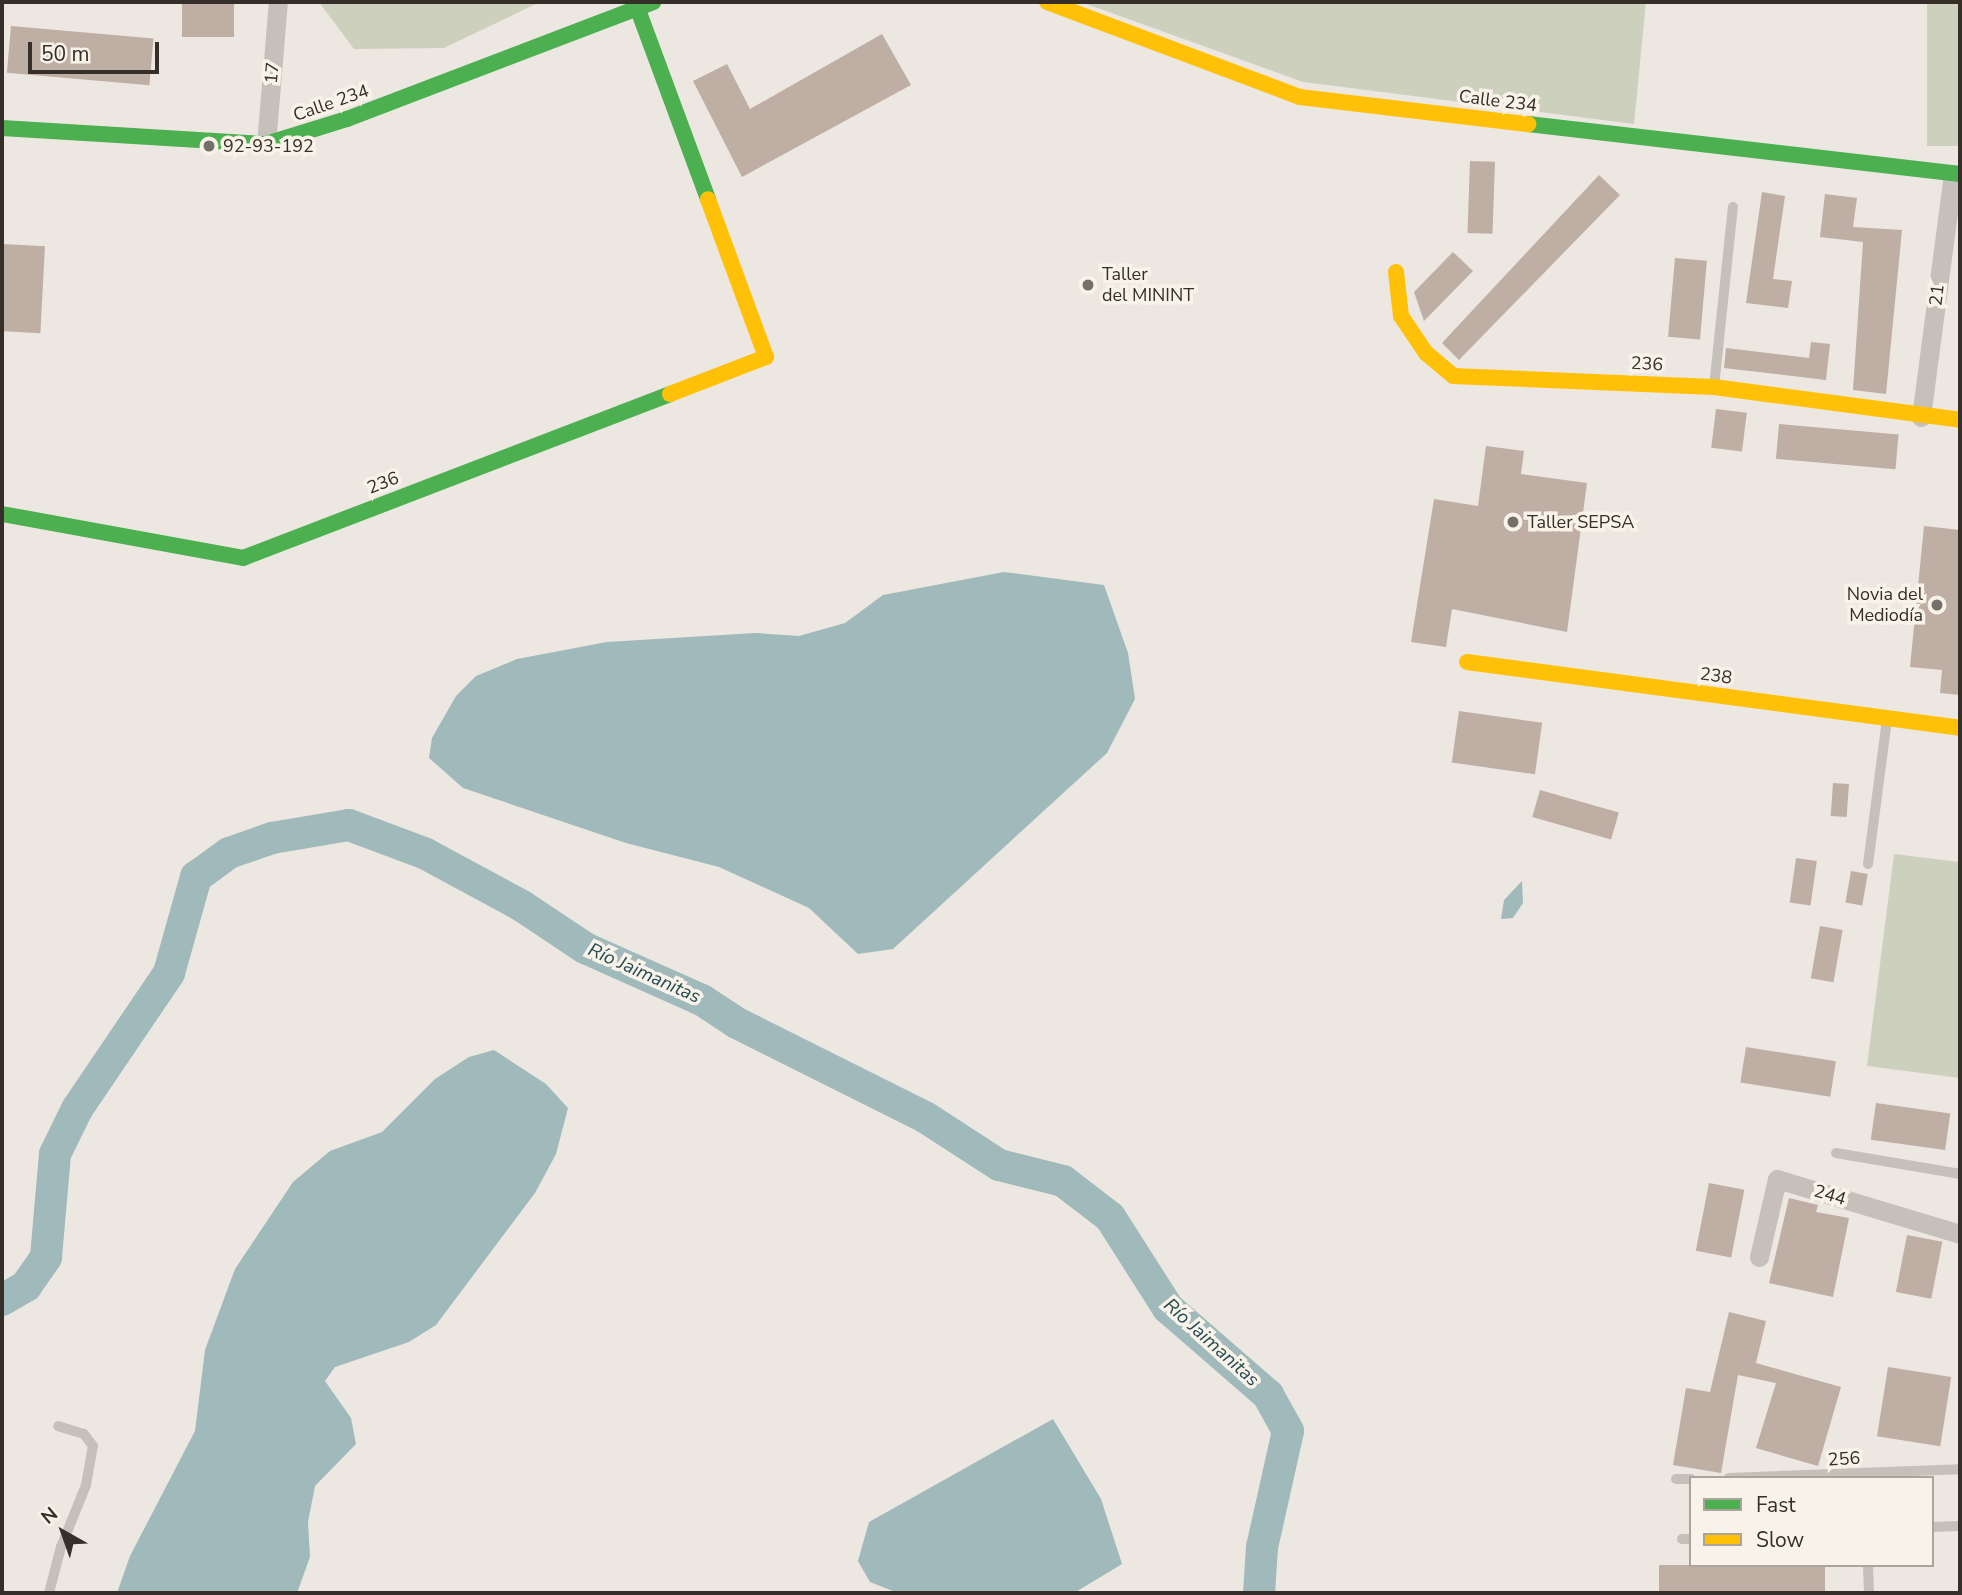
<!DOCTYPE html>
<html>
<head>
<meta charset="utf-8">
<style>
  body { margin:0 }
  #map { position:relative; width:1962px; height:1595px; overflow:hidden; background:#ece7e1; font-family:"Nunito Sans",sans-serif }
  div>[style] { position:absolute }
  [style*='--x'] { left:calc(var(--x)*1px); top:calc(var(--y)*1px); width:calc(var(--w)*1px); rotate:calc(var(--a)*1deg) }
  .green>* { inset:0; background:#ccd0bd; transform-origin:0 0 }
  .water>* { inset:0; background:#a0b9ba }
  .river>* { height:32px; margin:-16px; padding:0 16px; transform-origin:16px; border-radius:16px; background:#a0b9ba }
  .building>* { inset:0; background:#beaea4; transform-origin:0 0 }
  .lane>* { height:10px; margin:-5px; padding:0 5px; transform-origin:5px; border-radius:5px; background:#c5c0ba }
  .street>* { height:19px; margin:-9.5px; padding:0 9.5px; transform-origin:9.5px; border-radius:9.5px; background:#c5c0ba }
  .fast>* { height:16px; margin:-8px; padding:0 8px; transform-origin:8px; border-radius:8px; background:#4caf50 }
  .slow>* { height:16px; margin:-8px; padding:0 8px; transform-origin:8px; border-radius:8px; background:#ffc107 }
  .dots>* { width:19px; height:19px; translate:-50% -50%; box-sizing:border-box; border:4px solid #f8f2e9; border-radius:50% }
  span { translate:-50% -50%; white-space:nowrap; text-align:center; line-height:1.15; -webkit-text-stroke:7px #f8f2e9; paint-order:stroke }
  .street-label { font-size:18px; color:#352e29 }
  .poi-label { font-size:18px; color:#352e29 }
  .left { translate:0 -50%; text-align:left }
  .right { translate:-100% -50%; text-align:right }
  .water-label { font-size:19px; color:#234c53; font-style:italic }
  .frame { position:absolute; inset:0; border:4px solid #352e29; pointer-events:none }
  .legend { position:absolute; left:1689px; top:1476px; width:245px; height:91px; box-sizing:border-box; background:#f8f2e9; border:2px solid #aaa49c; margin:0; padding:9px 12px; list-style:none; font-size:21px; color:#352e29 }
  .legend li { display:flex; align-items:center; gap:14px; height:35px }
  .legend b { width:35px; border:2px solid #aaa49c }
  .north { position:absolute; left:28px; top:1497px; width:70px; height:70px; -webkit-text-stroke:5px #f8f2e9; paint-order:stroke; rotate:320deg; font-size:19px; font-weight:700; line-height:28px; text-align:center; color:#352e29 }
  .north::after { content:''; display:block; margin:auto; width:24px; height:32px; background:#352e29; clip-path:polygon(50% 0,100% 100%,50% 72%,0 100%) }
  .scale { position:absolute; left:28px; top:42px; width:131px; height:32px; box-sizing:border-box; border:4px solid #352e29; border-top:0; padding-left:9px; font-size:21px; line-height:24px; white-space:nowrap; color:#352e29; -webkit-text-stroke:5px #f8f2e9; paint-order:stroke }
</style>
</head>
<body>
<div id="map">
  <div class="green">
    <i style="clip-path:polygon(319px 2px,540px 2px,444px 48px,354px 49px)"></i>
    <i style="clip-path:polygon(1081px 2px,1646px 2px,1634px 124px,1303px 82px)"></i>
    <i style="left:1927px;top:2px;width:33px;height:144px"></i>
    <i style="clip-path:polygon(1894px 854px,1959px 862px,1960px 854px,1960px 1078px,1867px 1066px)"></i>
  </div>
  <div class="water">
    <i style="clip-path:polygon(1004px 572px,1104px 585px,1128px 653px,1135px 699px,1107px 753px,893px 949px,858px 954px,809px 908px,719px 867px,626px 843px,463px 788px,429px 758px,432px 738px,456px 696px,476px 676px,517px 659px,607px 642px,755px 633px,799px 636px,845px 623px,883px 595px)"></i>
    <i style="clip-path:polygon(1522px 881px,1523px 903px,1513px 918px,1501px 919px,1504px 900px)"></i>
    <i style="clip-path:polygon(494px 1050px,546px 1084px,568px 1108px,556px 1154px,535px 1193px,436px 1325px,409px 1342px,335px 1367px,325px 1381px,351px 1418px,356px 1444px,315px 1486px,308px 1522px,310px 1557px,297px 1593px,117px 1593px,130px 1556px,195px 1431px,205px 1350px,235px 1269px,293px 1182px,330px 1151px,382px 1132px,435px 1079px,469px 1057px)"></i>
    <i style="clip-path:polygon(1053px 1419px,1101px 1499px,1122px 1564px,1074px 1593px,898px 1593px,870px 1582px,858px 1561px,869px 1522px)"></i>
  </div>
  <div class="river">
    <i style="--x:2;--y:1300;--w:28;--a:-30"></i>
    <i style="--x:26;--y:1286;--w:35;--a:-55"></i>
    <i style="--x:46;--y:1257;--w:103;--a:-85"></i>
    <i style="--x:55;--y:1154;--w:50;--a:-63.9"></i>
    <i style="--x:77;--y:1109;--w:164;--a:-55.9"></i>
    <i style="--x:169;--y:973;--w:100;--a:-74.3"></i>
    <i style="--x:196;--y:877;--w:41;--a:-36"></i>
    <i style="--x:229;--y:853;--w:46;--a:-19.2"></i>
    <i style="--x:272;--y:838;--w:78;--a:-9.6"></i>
    <i style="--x:349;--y:825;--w:82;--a:20.6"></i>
    <i style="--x:426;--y:854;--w:109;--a:28.4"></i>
    <i style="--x:522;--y:906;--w:76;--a:33.7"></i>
    <i style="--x:585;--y:948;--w:128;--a:24"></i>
    <i style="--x:702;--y:1000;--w:42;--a:33.3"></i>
    <i style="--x:737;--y:1023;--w:210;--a:26.6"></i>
    <i style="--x:925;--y:1117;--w:88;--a:33"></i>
    <i style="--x:999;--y:1165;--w:66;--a:14"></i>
    <i style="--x:1063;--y:1181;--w:59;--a:37.5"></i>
    <i style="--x:1110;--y:1217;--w:108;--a:57.5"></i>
    <i style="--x:1168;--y:1308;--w:133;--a:41"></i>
    <i style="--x:1268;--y:1395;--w:41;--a:60.9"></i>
    <i style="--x:1288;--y:1431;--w:119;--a:102.6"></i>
    <i style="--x:1262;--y:1547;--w:46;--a:93.7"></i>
  </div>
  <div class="building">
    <i style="left:182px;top:2px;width:52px;height:35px"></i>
    <i style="left:11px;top:26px;width:143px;height:47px;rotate:5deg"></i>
    <i style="clip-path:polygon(882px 34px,911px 85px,742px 177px,693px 81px,727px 64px,750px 109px)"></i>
    <i style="left:1470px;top:161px;width:25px;height:72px;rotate:2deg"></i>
    <i style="clip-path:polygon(1599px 175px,1620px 195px,1459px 360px,1442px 343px)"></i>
    <i style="clip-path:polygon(1762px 192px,1785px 196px,1773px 279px,1792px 281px,1788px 308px,1746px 303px)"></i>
    <i style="clip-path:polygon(1825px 194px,1857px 198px,1853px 227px,1902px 230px,1886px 394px,1853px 390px,1863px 242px,1820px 237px)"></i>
    <i style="left:2px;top:244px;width:43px;height:87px;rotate:3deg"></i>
    <i style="clip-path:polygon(1453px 252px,1473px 271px,1424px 321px,1414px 292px)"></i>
    <i style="left:1675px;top:258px;width:32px;height:79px;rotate:5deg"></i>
    <i style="clip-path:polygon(1811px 342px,1830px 344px,1826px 380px,1724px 368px,1726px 348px,1809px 358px)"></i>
    <i style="left:1716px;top:409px;width:31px;height:39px;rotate:7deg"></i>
    <i style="left:1779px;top:424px;width:120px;height:35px;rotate:5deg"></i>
    <i style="clip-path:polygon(1486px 446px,1524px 451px,1521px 474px,1587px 483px,1567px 632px,1452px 609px,1446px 647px,1411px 642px,1434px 499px,1478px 506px)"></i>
    <i style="clip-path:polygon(1924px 526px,1960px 530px,1960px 695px,1940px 693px,1942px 670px,1910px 667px)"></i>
    <i style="left:1459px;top:711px;width:84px;height:52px;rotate:8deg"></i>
    <i style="left:1833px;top:783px;width:16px;height:33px;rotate:4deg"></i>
    <i style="left:1540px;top:790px;width:82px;height:28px;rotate:16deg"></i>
    <i style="left:1796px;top:858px;width:21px;height:45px;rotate:8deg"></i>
    <i style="left:1851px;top:871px;width:17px;height:32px;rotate:10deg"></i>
    <i style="left:1820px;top:926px;width:23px;height:53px;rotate:10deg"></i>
    <i style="left:1746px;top:1047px;width:91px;height:36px;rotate:9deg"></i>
    <i style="left:1876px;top:1103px;width:75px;height:37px;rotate:8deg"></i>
    <i style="left:1709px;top:1183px;width:36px;height:69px;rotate:11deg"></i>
    <i style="clip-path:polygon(1789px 1198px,1818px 1205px,1816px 1212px,1849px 1218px,1833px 1297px,1769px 1283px)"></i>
    <i style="left:1907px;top:1235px;width:36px;height:58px;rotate:11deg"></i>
    <i style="clip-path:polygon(1729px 1312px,1766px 1321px,1756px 1363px,1841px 1387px,1818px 1466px,1756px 1448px,1776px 1383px,1738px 1375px,1721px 1473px,1673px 1465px,1686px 1388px,1710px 1392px)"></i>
    <i style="left:1888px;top:1367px;width:64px;height:70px;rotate:9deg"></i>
    <i style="left:1825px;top:1565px;width:28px;height:166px;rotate:90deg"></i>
  </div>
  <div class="lane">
    <i style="--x:1714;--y:387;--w:181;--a:-84"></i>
    <i style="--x:1868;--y:864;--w:145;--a:-82.5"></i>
    <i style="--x:1836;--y:1153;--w:126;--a:9.6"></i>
    <i style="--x:1729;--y:1478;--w:231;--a:-2.2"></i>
    <i style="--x:1676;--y:1479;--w:15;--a:0"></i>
    <i style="--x:1932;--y:1527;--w:28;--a:-2"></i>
    <i style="--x:1682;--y:1539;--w:9;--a:0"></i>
    <i style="--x:1868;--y:1565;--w:28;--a:88"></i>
    <i style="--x:49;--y:1593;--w:48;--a:-75.4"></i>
    <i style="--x:61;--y:1547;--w:67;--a:-68"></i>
    <i style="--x:86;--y:1485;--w:40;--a:-80"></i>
    <i style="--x:93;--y:1446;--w:15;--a:-127"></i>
    <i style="--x:84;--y:1434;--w:27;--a:-163"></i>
  </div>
  <div class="street">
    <i style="--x:266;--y:144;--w:143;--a:-85.2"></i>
    <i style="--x:1921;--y:417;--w:245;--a:-82.5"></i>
    <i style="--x:1759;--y:1257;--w:80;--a:-77"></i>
    <i style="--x:1777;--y:1179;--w:191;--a:16.7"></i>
  </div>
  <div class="fast">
    <i style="--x:637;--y:7;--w:205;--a:69.7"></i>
    <i style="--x:1528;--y:124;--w:435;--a:6.6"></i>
    <i style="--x:2;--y:128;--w:264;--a:3.5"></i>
    <i style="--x:266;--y:144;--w:85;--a:-17.2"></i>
    <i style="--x:347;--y:119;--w:328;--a:-20.9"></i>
    <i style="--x:2;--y:514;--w:245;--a:10.3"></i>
    <i style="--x:243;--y:558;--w:457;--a:-21"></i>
  </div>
  <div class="slow">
    <i style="--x:1047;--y:2;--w:270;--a:20.6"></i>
    <i style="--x:1300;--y:97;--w:230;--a:6.8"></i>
    <i style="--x:1396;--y:272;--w:44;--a:83.5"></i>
    <i style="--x:1401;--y:316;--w:45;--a:56"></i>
    <i style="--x:1426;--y:353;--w:35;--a:40"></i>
    <i style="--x:1453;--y:376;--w:261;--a:2.4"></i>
    <i style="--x:1714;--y:387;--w:248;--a:7.6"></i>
    <i style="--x:670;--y:394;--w:103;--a:-21.1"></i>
    <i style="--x:766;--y:357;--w:168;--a:-110.2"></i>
    <i style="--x:1467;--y:662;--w:497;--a:7.6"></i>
  </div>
  <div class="dots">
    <i style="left:209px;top:146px;background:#756f69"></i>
    <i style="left:1088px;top:285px;background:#756f69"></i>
    <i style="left:1513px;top:522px;background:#756f69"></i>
    <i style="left:1937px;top:605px;background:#756f69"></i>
  </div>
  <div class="street-label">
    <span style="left:272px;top:73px;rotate:-85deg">17</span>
    <span style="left:1498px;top:101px;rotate:7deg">Calle 234</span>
    <span style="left:331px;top:103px;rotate:-19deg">Calle 234</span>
    <span style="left:1937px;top:295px;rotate:-83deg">21</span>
    <span style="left:1647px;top:364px;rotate:3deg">236</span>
    <span style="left:383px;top:483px;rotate:-21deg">236</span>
    <span style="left:1716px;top:676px;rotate:8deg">238</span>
    <span style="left:1830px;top:1195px;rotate:17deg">244</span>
    <span style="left:1844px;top:1459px;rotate:-3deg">256</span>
  </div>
  <div class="poi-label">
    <span class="left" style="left:223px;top:146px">92-93-192</span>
    <span class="left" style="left:1102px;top:285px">Taller<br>del MININT</span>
    <span class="left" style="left:1527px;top:522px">Taller SEPSA</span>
    <span class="right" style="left:1923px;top:605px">Novia del<br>Mediodía</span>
  </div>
  <div class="water-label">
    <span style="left:644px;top:974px;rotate:24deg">Río Jaimanitas</span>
    <span style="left:1211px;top:1343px;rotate:42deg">Río Jaimanitas</span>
  </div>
  <div class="frame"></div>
  <ul class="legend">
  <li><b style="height:9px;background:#4caf50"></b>Fast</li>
  <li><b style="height:9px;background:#ffc107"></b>Slow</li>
  </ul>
  <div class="north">N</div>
  <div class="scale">50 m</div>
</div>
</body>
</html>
